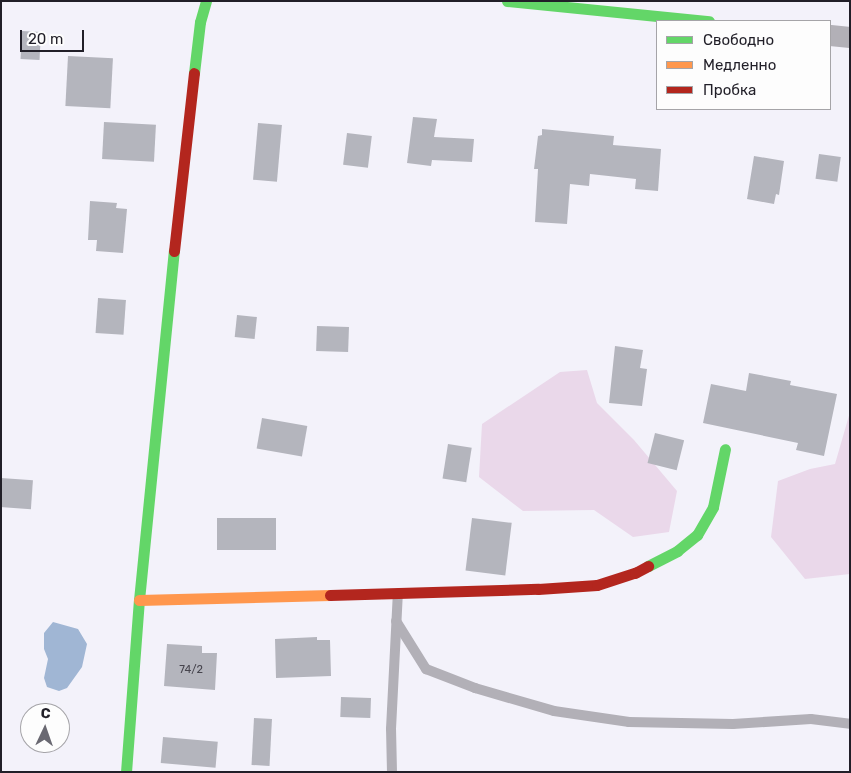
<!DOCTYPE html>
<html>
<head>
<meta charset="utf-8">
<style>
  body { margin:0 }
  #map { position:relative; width:851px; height:773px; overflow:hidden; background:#f3f2fa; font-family:Rubik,sans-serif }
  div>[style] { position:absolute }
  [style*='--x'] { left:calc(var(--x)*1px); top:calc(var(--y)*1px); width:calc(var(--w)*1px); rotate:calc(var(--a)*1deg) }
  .green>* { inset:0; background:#ead8ea }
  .water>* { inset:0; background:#a0b6d4 }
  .building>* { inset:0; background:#b4b5bd; transform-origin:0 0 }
  .lane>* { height:10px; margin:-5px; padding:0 5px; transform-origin:5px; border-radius:5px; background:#b2b0b7 }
  .street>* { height:21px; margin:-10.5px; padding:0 10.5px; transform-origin:10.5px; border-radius:10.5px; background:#b2b0b7 }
  .fast>* { height:11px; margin:-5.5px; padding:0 5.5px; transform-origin:5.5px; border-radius:5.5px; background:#63d668 }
  .slow>* { height:11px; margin:-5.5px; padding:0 5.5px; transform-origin:5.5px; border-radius:5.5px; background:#ff974d }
  .jam>* { height:11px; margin:-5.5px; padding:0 5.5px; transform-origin:5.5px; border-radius:5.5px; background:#b3261e }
  span { translate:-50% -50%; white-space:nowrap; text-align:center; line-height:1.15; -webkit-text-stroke:4px #fdfdfd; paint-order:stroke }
  .number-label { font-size:11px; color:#46444d }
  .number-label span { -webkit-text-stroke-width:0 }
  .frame { position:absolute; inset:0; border:2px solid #211f28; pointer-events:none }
  .legend { position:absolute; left:656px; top:20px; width:175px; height:90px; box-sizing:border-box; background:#fdfdfd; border:1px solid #a5a4a8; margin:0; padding:6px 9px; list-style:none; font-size:15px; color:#211f28 }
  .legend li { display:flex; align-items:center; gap:10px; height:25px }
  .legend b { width:25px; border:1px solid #a5a4a8 }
  .north { position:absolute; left:20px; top:703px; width:50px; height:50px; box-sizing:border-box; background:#fdfdfd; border:1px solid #a5a4a8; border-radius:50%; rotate:3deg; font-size:14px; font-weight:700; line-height:20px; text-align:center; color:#211f28 }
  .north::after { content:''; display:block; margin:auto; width:18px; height:22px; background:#6a6972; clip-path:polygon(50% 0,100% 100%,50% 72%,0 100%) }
  .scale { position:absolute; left:20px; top:30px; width:64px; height:22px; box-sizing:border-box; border:2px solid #211f28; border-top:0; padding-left:6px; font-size:15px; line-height:18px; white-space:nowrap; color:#211f28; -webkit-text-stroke:4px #fdfdfd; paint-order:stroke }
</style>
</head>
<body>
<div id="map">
  <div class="green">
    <i style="clip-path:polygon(587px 370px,597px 403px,634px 440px,677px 491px,669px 532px,633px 537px,594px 510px,523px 511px,479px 477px,482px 424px,560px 372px)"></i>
    <i style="clip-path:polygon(850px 412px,850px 574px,805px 579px,771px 537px,778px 481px,810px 469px,835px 464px)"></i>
  </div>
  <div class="water">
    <i style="clip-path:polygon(53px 622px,78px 629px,87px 644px,82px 667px,67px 688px,59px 691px,47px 687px,44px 678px,48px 659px,44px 649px,44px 633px)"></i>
  </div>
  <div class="building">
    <i style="left:22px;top:31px;width:19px;height:28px;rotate:3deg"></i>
    <i style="left:68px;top:56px;width:45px;height:50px;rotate:3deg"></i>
    <i style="clip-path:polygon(413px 117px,437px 119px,434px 137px,474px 139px,472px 162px,432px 160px,431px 166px,407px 163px)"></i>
    <i style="left:104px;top:122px;width:52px;height:37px;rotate:3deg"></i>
    <i style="left:258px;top:123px;width:24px;height:57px;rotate:5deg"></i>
    <i style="clip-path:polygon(542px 129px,614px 136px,613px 145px,661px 149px,658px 191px,635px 189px,636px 179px,590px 174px,589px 186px,570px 184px,567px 224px,535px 222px,538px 169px,534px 169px,538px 136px,542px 135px)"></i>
    <i style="left:347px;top:133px;width:25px;height:32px;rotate:7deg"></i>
    <i style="left:819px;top:154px;width:22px;height:25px;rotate:8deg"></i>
    <i style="clip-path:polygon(754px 156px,784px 161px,779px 195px,776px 194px,774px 204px,747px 199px)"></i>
    <i style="clip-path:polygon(90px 201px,117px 203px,116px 208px,127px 209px,123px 253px,96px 251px,97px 240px,88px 240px)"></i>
    <i style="left:98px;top:298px;width:28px;height:35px;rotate:4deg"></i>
    <i style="left:237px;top:315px;width:20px;height:22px;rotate:6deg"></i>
    <i style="left:317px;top:326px;width:32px;height:25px;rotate:2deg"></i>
    <i style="clip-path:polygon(615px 346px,643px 350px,640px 368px,647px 369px,642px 406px,609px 403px)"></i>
    <i style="clip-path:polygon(749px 373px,791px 381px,790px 385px,837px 394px,824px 456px,796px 450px,798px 443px,703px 423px,711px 384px,746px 391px)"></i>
    <i style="left:262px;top:418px;width:46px;height:31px;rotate:10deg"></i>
    <i style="left:655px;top:433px;width:30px;height:31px;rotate:14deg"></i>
    <i style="left:448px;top:444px;width:24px;height:35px;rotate:9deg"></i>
    <i style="left:1px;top:478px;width:32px;height:29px;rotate:4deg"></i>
    <i style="left:217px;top:518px;width:59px;height:32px"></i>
    <i style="left:472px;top:518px;width:40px;height:53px;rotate:7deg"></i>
    <i style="clip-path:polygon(317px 637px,317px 640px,330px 640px,331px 676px,276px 678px,275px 639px)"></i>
    <i style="clip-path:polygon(167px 644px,202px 646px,202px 653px,217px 653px,215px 690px,164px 686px)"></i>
    <i style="left:341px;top:697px;width:30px;height:20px;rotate:2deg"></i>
    <i style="left:254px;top:718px;width:18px;height:47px;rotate:3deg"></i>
    <i style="left:163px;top:737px;width:55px;height:26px;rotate:5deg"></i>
  </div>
  <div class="lane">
    <i style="--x:396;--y:621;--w:57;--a:58"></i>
    <i style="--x:426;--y:669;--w:53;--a:21.2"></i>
    <i style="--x:475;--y:688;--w:82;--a:16.2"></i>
    <i style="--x:554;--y:711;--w:76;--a:8.3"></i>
    <i style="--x:629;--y:722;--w:104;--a:1.1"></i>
    <i style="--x:733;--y:724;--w:78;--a:-3.7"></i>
    <i style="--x:811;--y:719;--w:39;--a:7"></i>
    <i style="--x:392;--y:772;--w:43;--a:-91.3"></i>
    <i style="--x:391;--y:729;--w:136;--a:-87.1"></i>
  </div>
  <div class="street">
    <i style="--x:830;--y:35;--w:20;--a:6"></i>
  </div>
  <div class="fast">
    <i style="--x:507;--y:1;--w:203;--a:5.7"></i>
    <i style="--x:194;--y:73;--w:51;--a:-83.3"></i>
    <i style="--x:200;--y:22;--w:22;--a:-74"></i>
    <i style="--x:648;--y:566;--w:33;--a:-27"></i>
    <i style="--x:677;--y:551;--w:26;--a:-39"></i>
    <i style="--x:697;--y:535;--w:32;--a:-60"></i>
    <i style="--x:713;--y:507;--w:59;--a:-78.3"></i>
    <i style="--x:126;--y:772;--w:172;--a:-85.7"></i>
    <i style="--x:139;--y:600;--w:351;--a:-84.3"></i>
  </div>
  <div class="slow">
    <i style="--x:139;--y:600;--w:191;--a:-1.5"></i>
  </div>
  <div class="jam">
    <i style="--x:174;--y:251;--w:179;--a:-83.6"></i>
    <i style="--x:330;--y:595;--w:208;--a:-1.7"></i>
    <i style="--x:538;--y:589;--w:59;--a:-3.9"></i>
    <i style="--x:597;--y:585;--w:40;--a:-18"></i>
    <i style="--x:635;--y:573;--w:15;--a:-28"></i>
  </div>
  <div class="number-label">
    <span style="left:191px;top:670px">74/2</span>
  </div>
  <div class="frame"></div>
  <ul class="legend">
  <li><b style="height:6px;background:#63d668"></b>Свободно</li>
  <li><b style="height:6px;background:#ff974d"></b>Медленно</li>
  <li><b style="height:6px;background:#b3261e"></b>Пробка</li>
  </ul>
  <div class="north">С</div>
  <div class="scale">20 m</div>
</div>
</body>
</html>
